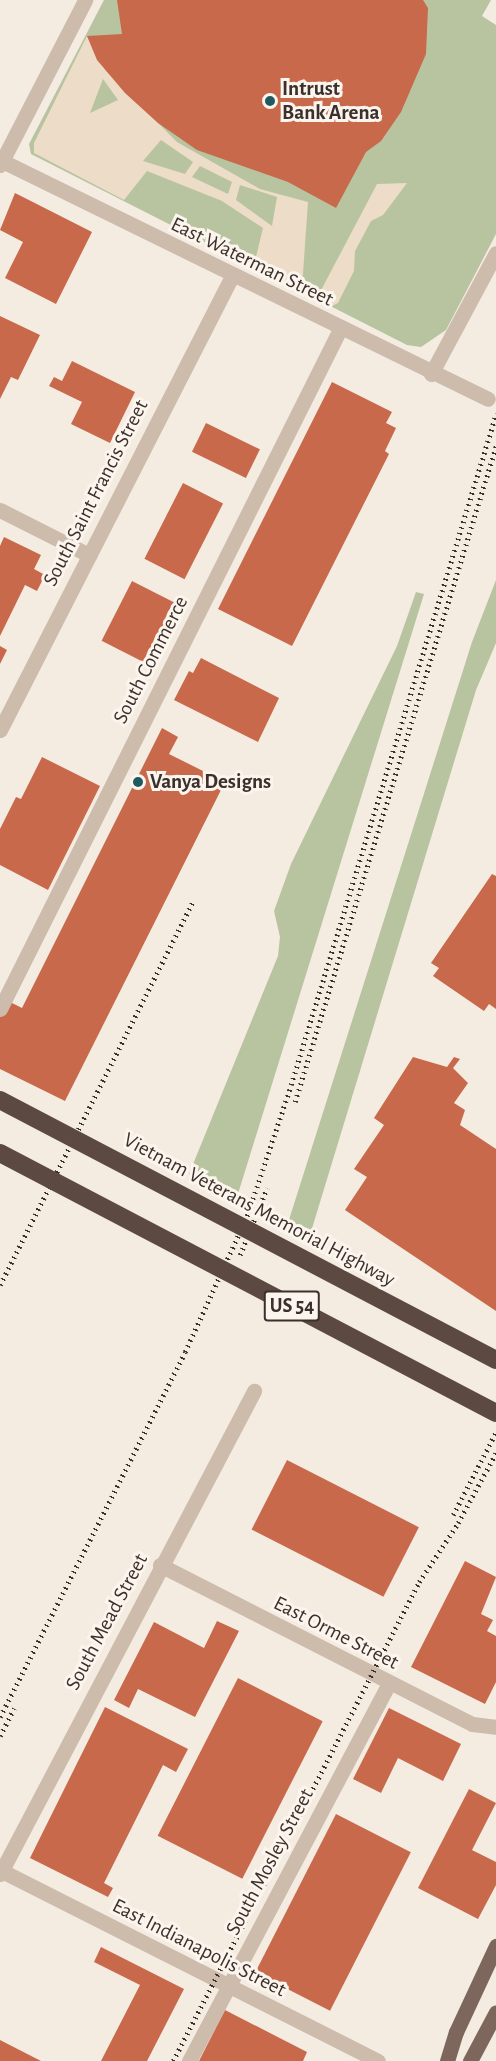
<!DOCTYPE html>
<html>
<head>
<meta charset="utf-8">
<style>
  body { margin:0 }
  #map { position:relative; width:496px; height:2061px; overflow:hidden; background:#f4ebe1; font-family:"Alegreya Sans",sans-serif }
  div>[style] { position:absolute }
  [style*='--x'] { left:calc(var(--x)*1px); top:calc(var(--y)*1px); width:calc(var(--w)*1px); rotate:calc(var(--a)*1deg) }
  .green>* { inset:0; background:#b8c4a0 }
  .plaza>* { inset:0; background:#ecdcc8 }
  .building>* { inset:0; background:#c8694b; transform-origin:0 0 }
  .minor>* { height:15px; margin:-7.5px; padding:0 7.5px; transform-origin:7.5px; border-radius:7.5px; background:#cdbbac }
  .major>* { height:15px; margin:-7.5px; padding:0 7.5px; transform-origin:7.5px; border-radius:7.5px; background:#7d675c }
  .rail>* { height:4.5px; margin-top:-2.25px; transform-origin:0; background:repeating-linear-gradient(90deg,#3b302b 0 1.5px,transparent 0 6px) }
  .highway-bridge>* { height:18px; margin:-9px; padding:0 9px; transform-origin:9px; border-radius:9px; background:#5c4a42 }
  .dots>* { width:16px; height:16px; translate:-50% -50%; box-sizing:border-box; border:3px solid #fbf5ee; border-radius:50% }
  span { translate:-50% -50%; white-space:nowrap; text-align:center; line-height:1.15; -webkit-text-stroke:6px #fbf5ee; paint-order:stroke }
  .shield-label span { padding:2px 4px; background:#fbf5ee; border:2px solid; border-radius:4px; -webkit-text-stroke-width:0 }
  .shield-label { font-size:20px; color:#3b302b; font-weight:700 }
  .poi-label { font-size:21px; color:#3b302b; font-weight:700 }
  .left { translate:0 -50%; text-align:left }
  .street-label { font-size:21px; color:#3b302b }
</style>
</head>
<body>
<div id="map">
  <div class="green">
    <i style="clip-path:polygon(104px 0,491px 0,482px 16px,496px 25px,496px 234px,446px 330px,421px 347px,407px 345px,31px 154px,29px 144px)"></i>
    <i style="clip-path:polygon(496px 580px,496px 643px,476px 690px,310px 1235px,288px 1223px,472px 642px)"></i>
    <i style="clip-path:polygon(416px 592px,424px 594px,237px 1197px,189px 1174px,278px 956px,280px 937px,274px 911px,291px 864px,397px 646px)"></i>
  </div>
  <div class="plaza">
    <i style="clip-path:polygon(evenodd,87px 36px,106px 71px,177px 142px,260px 189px,308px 202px,302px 288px,254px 265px,263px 228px,222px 201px,147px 171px,124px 200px,34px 153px,34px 143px,87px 36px,103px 79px,118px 100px,90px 113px,103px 79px,87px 36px,161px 140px,193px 162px,185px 174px,143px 161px,161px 140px,87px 36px,200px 166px,232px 182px,228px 194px,192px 177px,200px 166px,87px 36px,240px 185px,277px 197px,272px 226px,236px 200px,240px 185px)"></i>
    <i style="clip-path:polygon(407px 183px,383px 215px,371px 221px,355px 251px,354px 271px,338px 303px,334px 305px,318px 296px,377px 184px)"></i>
  </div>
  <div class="building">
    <i style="clip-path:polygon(117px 0,423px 0,428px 8px,426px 54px,401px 112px,381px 141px,366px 152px,336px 208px,288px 182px,197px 150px,158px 123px,125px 93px,97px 60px,87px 36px,122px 34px)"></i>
    <i style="clip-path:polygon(15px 193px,92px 232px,56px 304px,5px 278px,23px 242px,0 230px)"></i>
    <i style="clip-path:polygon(0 316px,40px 335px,18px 380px,11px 377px,0 399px)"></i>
    <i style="clip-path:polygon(72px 361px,135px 392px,110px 443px,71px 424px,82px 402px,49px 386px,54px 377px,62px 381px)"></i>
    <i style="clip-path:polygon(332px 382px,392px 412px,386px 423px,396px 428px,385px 451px,389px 454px,292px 646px,218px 609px)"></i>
    <i style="left:206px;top:423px;width:60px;height:32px;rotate:26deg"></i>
    <i style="left:183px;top:483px;width:45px;height:85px;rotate:27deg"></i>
    <i style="clip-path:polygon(4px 537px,41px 555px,34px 569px,45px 575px,37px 591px,25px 585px,0 636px,0 546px)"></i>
    <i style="left:132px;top:581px;width:53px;height:67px;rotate:27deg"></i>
    <i style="clip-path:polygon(0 646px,7px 650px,0 664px)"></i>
    <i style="clip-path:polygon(201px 658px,279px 698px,258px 742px,174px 700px,189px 671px,193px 673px)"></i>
    <i style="clip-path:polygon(162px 728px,178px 737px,169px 754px,225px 782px,65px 1101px,0 1069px,0 1017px,8px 1001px,22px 1008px)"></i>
    <i style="clip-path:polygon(42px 757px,100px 786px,48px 890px,0 865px,0 829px,16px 797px,21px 799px)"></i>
    <i style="clip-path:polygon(492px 874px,496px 876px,496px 1009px,489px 1004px,484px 1011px,433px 976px,439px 968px,431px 963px)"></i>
    <i style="clip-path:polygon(413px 1057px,447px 1067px,454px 1057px,460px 1059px,453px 1068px,468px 1083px,454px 1103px,465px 1110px,460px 1125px,496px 1149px,496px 1311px,345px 1210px,367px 1177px,354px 1169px,384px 1125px,374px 1118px)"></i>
    <i style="left:287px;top:1460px;width:148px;height:78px;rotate:27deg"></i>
    <i style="clip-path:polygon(465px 1561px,496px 1577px,481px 1614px,493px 1620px,487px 1631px,496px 1636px,496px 1682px,485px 1704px,411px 1667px)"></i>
    <i style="clip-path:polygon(217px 1621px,239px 1631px,195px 1717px,138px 1689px,129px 1708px,114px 1700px,154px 1622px,204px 1648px)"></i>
    <i style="left:238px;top:1678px;width:95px;height:177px;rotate:27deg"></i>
    <i style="clip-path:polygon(105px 1707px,188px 1749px,176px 1772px,163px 1765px,104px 1883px,113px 1888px,108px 1897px,30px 1858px)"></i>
    <i style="clip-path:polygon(389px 1708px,461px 1744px,443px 1781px,398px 1758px,381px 1793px,353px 1779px)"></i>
    <i style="clip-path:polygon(469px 1789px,496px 1803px,472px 1850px,496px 1862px,496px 1885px,478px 1919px,418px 1888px)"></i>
    <i style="left:336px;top:1814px;width:84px;height:178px;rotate:27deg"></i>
    <i style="clip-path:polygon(101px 1947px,184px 1989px,147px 2061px,101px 2061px,140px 1985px,94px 1962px)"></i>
    <i style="clip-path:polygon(225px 2010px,307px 2052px,303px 2061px,199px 2061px)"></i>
    <i style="clip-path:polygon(0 2040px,41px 2061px,0 2061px)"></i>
  </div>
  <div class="minor">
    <i style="--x:0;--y:160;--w:543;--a:26.09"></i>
    <i style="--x:0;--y:165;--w:186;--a:-62.7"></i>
    <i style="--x:431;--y:374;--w:137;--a:-61.8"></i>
    <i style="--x:0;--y:510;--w:100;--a:26.8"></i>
    <i style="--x:0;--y:730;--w:510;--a:-62.93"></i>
    <i style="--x:0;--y:1009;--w:760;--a:-63.43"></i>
    <i style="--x:160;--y:1565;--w:350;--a:27"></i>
    <i style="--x:472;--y:1724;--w:24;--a:7"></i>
    <i style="--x:2;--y:1871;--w:421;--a:26.8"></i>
    <i style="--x:0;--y:1874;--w:546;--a:-62.26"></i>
    <i style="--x:189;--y:2061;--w:427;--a:-62.1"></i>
  </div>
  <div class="major">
    <i style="--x:447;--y:2061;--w:30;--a:-73"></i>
    <i style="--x:456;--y:2032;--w:95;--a:-65.1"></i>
    <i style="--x:470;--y:2061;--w:55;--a:-62"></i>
  </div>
  <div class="rail">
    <i style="--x:295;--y:1102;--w:686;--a:-72.96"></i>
    <i style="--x:240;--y:1255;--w:72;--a:-68.1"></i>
    <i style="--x:0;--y:1285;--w:429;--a:-63.3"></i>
    <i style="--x:453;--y:1515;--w:93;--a:-62.6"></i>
    <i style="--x:0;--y:1717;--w:409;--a:-63.1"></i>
    <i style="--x:185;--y:1352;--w:149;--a:-65.5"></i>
    <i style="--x:247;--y:1216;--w:138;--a:-71.4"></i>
    <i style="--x:291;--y:1085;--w:702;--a:-73.01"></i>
    <i style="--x:0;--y:1736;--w:31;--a:-63"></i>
    <i style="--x:173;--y:2061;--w:538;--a:-62.82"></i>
    <i style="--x:419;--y:1582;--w:71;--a:-56.5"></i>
    <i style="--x:458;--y:1523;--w:80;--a:-61.5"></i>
  </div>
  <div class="highway-bridge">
    <i style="--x:0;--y:1100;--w:560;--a:27.66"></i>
    <i style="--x:0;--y:1153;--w:560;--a:27.66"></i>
  </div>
  <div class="dots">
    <i style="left:270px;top:101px;background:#1f5a5e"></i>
    <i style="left:138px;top:782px;background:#1f5a5e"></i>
  </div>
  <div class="shield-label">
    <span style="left:292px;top:1306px">US 54</span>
  </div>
  <div class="poi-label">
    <span class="left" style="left:282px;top:101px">Intrust<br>Bank Arena</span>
    <span class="left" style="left:150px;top:782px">Vanya Designs</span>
  </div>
  <div class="street-label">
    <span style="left:252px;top:262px;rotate:26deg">East Waterman Street</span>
    <span style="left:96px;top:493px;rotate:-63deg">South Saint Francis Street</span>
    <span style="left:151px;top:660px;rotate:-63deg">South Commerce</span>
    <span style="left:259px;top:1210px;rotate:28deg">Vietnam Veterans Memorial Highway</span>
    <span style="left:107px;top:1622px;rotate:-62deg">South Mead Street</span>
    <span style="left:336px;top:1633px;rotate:27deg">East Orme Street</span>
    <span style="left:270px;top:1862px;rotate:-62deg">South Mosley Street</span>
    <span style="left:199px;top:1948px;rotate:27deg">East Indianapolis Street</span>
  </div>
</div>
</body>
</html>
